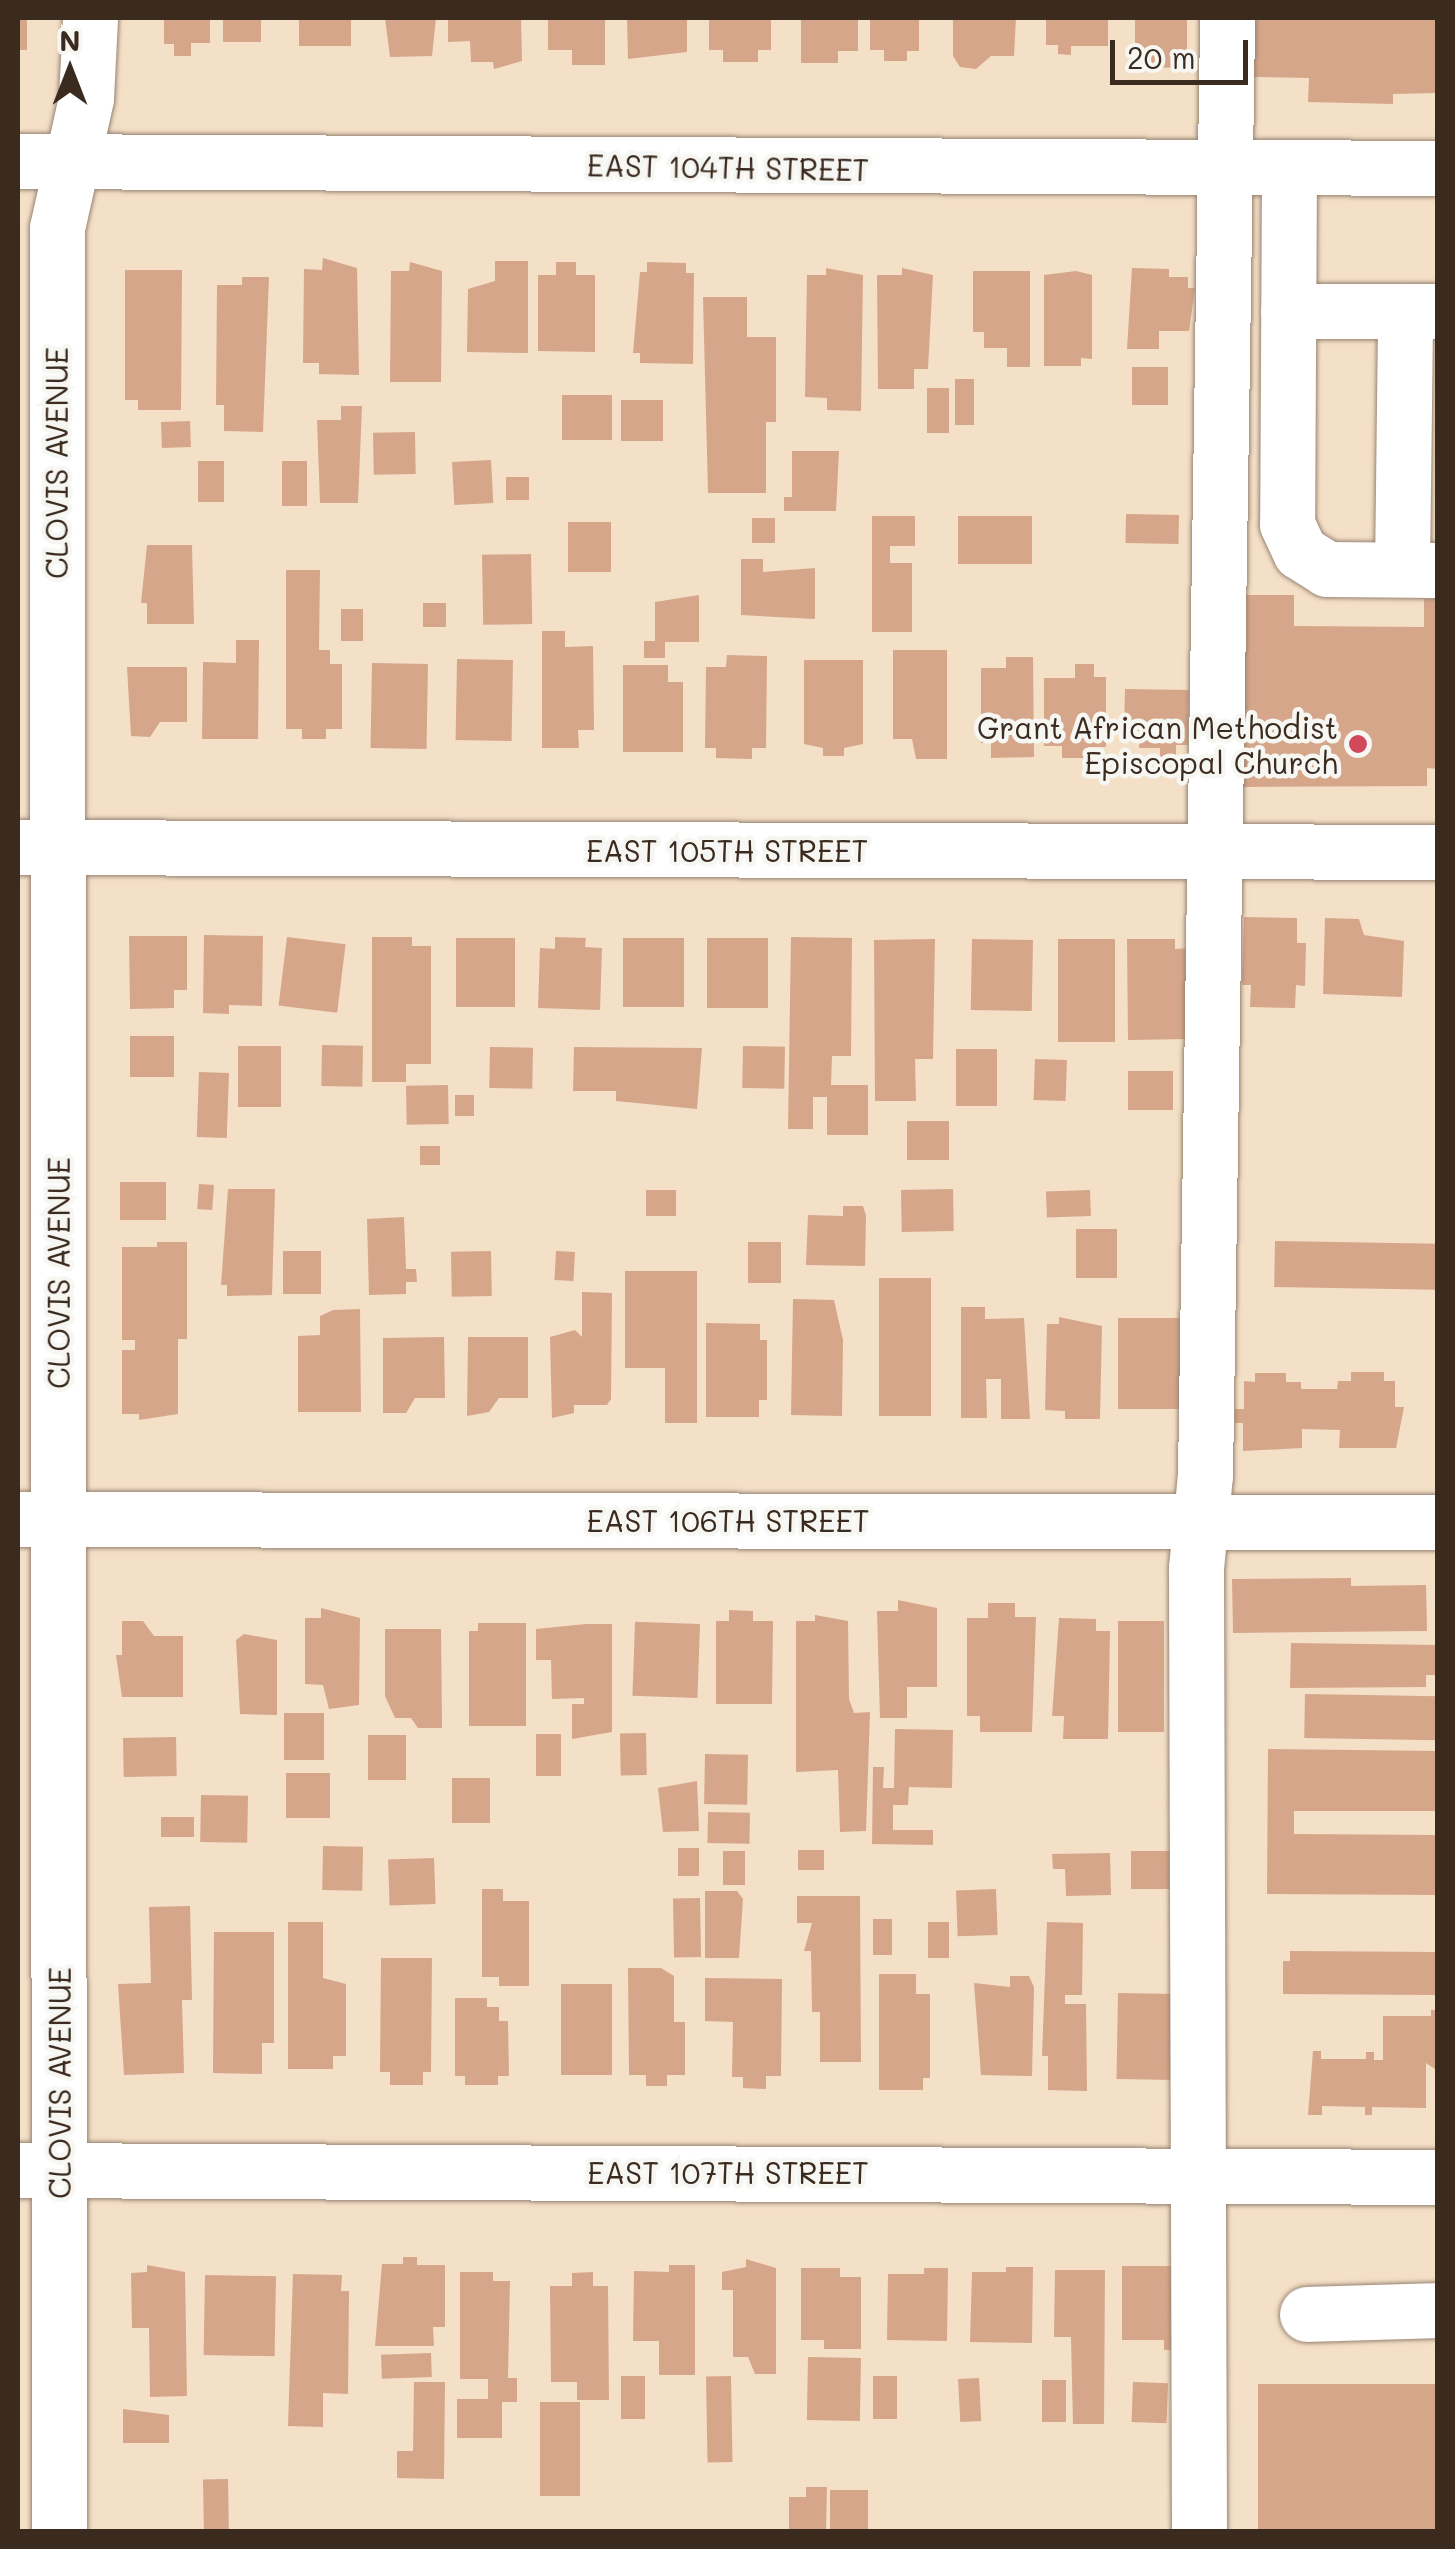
<!DOCTYPE html>
<html>
<head>
<meta charset="utf-8">
<style>
  body { margin:0 }
  #map { position:relative; width:1455px; height:2549px; overflow:hidden; background:#f4dfc7; font-family:Mali,sans-serif }
  div>[style] { position:absolute }
  [style*='--x'] { left:calc(var(--x)*1px); top:calc(var(--y)*1px); width:calc(var(--w)*1px); rotate:calc(var(--a)*1deg) }
  .building>* { inset:0; background:#d6a68a; transform-origin:0 0 }
  .roads { filter:drop-shadow(0 0 2px #988472) drop-shadow(0 0 2px #988472) }
  .minor>* { height:55px; margin:-27.5px; padding:0 27.5px; transform-origin:27.5px; border-radius:27.5px; background:#fff }
  .dots>* { width:28px; height:28px; translate:-50% -50%; box-sizing:border-box; border:5px solid #f6f6f2; border-radius:50% }
  span { translate:-50% -50%; white-space:nowrap; text-align:center; line-height:1.15; -webkit-text-stroke:9px #f6f6f2; paint-order:stroke }
  .street-label { font-size:30px; color:#3b2a1e }
  .poi-label { font-size:30px; color:#3b2a1e }
  .right { translate:-100% -50%; text-align:right }
  .frame { position:absolute; inset:0; border:20px solid #3b2a1e; pointer-events:none }
  .north { position:absolute; left:20px; top:20px; width:100px; height:100px; -webkit-text-stroke:8px #f6f6f2; paint-order:stroke; rotate:0deg; font-size:28px; font-weight:700; line-height:40px; text-align:center; color:#3b2a1e }
  .north::after { content:''; display:block; margin:auto; width:35px; height:45px; background:#3b2a1e; clip-path:polygon(50% 0,100% 100%,50% 72%,0 100%) }
  .scale { position:absolute; left:1110px; top:40px; width:138px; height:45px; box-sizing:border-box; border:5px solid #3b2a1e; border-top:0; padding-left:12px; font-size:30px; line-height:35px; white-space:nowrap; color:#3b2a1e; -webkit-text-stroke:8px #f6f6f2; paint-order:stroke }
</style>
</head>
<body>
<div id="map">
  <div class="building">
    <i style="left:18px;top:18px;width:9px;height:32px"></i>
    <i style="clip-path:polygon(164px 18px,210px 18px,210px 43px,191px 43px,191px 56px,174px 56px,174px 44px,164px 44px)"></i>
    <i style="left:223px;top:18px;width:38px;height:24px"></i>
    <i style="left:299px;top:18px;width:52px;height:28px"></i>
    <i style="clip-path:polygon(385px 18px,436px 18px,432px 56px,390px 57px)"></i>
    <i style="clip-path:polygon(448px 18px,521px 18px,522px 61px,494px 69px,493px 62px,471px 62px,470px 41px,448px 42px)"></i>
    <i style="clip-path:polygon(548px 18px,605px 18px,605px 65px,572px 65px,572px 50px,548px 50px)"></i>
    <i style="clip-path:polygon(627px 18px,687px 18px,687px 52px,628px 59px)"></i>
    <i style="clip-path:polygon(709px 18px,771px 18px,771px 50px,758px 50px,758px 62px,723px 62px,723px 50px,709px 50px)"></i>
    <i style="clip-path:polygon(801px 18px,858px 18px,858px 51px,838px 51px,838px 63px,801px 63px)"></i>
    <i style="clip-path:polygon(870px 18px,919px 18px,919px 51px,907px 51px,907px 61px,884px 61px,884px 50px,870px 50px)"></i>
    <i style="clip-path:polygon(953px 18px,1016px 18px,1014px 56px,991px 56px,976px 69px,960px 67px,953px 56px)"></i>
    <i style="clip-path:polygon(1046px 18px,1108px 18px,1108px 46px,1071px 46px,1071px 55px,1058px 54px,1058px 45px,1046px 45px)"></i>
    <i style="clip-path:polygon(1135px 18px,1187px 18px,1187px 56px,1178px 56px,1178px 68px,1149px 67px,1149px 52px,1135px 52px)"></i>
    <i style="clip-path:polygon(1254px 18px,1438px 18px,1438px 93px,1393px 94px,1393px 104px,1308px 102px,1309px 78px,1253px 77px)"></i>
    <i style="clip-path:polygon(323px 258px,357px 268px,359px 375px,319px 374px,319px 363px,303px 363px,304px 269px,322px 270px)"></i>
    <i style="clip-path:polygon(495px 261px,528px 261px,528px 353px,467px 352px,468px 289px,495px 281px)"></i>
    <i style="clip-path:polygon(410px 262px,442px 271px,441px 382px,390px 382px,391px 271px,409px 271px)"></i>
    <i style="clip-path:polygon(556px 262px,576px 262px,576px 275px,595px 275px,595px 352px,538px 351px,538px 275px,556px 275px)"></i>
    <i style="clip-path:polygon(647px 262px,686px 263px,686px 273px,694px 273px,693px 364px,640px 363px,640px 353px,633px 353px,640px 272px,647px 272px)"></i>
    <i style="clip-path:polygon(826px 268px,863px 275px,861px 411px,827px 410px,827px 398px,805px 397px,807px 275px,826px 275px)"></i>
    <i style="clip-path:polygon(902px 268px,933px 275px,928px 369px,914px 369px,914px 389px,878px 389px,877px 275px,902px 275px)"></i>
    <i style="clip-path:polygon(1132px 268px,1169px 269px,1169px 277px,1188px 277px,1188px 288px,1195px 288px,1189px 331px,1159px 331px,1159px 349px,1127px 349px)"></i>
    <i style="clip-path:polygon(125px 270px,182px 270px,181px 410px,138px 410px,138px 400px,125px 400px)"></i>
    <i style="clip-path:polygon(973px 271px,1030px 271px,1030px 367px,1007px 367px,1007px 348px,984px 348px,984px 332px,973px 332px)"></i>
    <i style="clip-path:polygon(1076px 271px,1092px 275px,1092px 359px,1081px 358px,1081px 366px,1044px 366px,1044px 275px)"></i>
    <i style="clip-path:polygon(242px 277px,269px 277px,263px 432px,224px 431px,224px 405px,216px 405px,217px 285px,242px 285px)"></i>
    <i style="clip-path:polygon(703px 297px,747px 297px,747px 337px,776px 337px,776px 422px,766px 422px,766px 493px,708px 493px)"></i>
    <i style="left:1132px;top:367px;width:36px;height:38px"></i>
    <i style="left:955px;top:379px;width:19px;height:46px"></i>
    <i style="left:927px;top:388px;width:22px;height:45px"></i>
    <i style="left:612px;top:395px;width:45px;height:50px;rotate:90deg"></i>
    <i style="left:621px;top:400px;width:42px;height:41px"></i>
    <i style="clip-path:polygon(341px 406px,362px 406px,358px 503px,320px 503px,317px 420px,341px 420px)"></i>
    <i style="left:190px;top:421px;width:26px;height:29px;rotate:88deg"></i>
    <i style="left:415px;top:432px;width:42px;height:42px;rotate:89deg"></i>
    <i style="clip-path:polygon(792px 451px,839px 451px,836px 511px,784px 511px,784px 497px,792px 497px)"></i>
    <i style="left:491px;top:460px;width:43px;height:39px;rotate:87deg"></i>
    <i style="left:198px;top:461px;width:26px;height:41px"></i>
    <i style="left:282px;top:461px;width:25px;height:45px"></i>
    <i style="left:529px;top:477px;width:23px;height:23px;rotate:90deg"></i>
    <i style="left:1126px;top:514px;width:53px;height:29px;rotate:1deg"></i>
    <i style="clip-path:polygon(872px 516px,915px 516px,915px 546px,890px 546px,890px 563px,912px 563px,912px 632px,872px 632px)"></i>
    <i style="left:958px;top:516px;width:74px;height:48px"></i>
    <i style="left:752px;top:518px;width:23px;height:25px"></i>
    <i style="left:568px;top:522px;width:43px;height:50px"></i>
    <i style="clip-path:polygon(147px 545px,192px 545px,194px 624px,147px 624px,147px 603px,141px 603px)"></i>
    <i style="left:531px;top:554px;width:70px;height:49px;rotate:89deg"></i>
    <i style="clip-path:polygon(741px 559px,763px 559px,763px 572px,815px 568px,815px 619px,741px 615px)"></i>
    <i style="clip-path:polygon(286px 570px,320px 570px,319px 650px,330px 650px,330px 664px,342px 664px,342px 729px,326px 729px,326px 739px,302px 739px,302px 729px,286px 729px)"></i>
    <i style="clip-path:polygon(699px 595px,699px 642px,665px 642px,665px 658px,644px 658px,644px 641px,655px 641px,655px 602px)"></i>
    <i style="clip-path:polygon(1243px 595px,1294px 595px,1294px 626px,1424px 627px,1424px 599px,1438px 599px,1438px 769px,1427px 768px,1427px 786px,1242px 787px)"></i>
    <i style="left:423px;top:603px;width:23px;height:24px"></i>
    <i style="left:341px;top:609px;width:22px;height:32px"></i>
    <i style="clip-path:polygon(542px 631px,565px 631px,565px 647px,593px 646px,594px 730px,578px 730px,579px 748px,542px 748px)"></i>
    <i style="clip-path:polygon(236px 640px,259px 640px,258px 739px,202px 739px,203px 662px,236px 663px)"></i>
    <i style="clip-path:polygon(893px 650px,947px 650px,947px 759px,916px 759px,912px 739px,893px 739px)"></i>
    <i style="clip-path:polygon(727px 655px,767px 656px,766px 748px,752px 748px,752px 759px,716px 758px,716px 748px,705px 748px,706px 667px,726px 667px)"></i>
    <i style="clip-path:polygon(1006px 657px,1033px 657px,1034px 757px,991px 758px,991px 743px,981px 743px,981px 668px,1006px 668px)"></i>
    <i style="left:457px;top:659px;width:56px;height:81px;rotate:1deg"></i>
    <i style="clip-path:polygon(804px 660px,863px 660px,863px 744px,844px 748px,844px 756px,823px 756px,823px 748px,804px 744px)"></i>
    <i style="left:372px;top:663px;width:56px;height:85px;rotate:1deg"></i>
    <i style="clip-path:polygon(1075px 664px,1094px 664px,1094px 677px,1106px 677px,1106px 747px,1088px 747px,1088px 758px,1062px 758px,1062px 746px,1044px 746px,1044px 678px,1075px 678px)"></i>
    <i style="clip-path:polygon(623px 665px,668px 665px,668px 682px,683px 682px,683px 752px,623px 752px)"></i>
    <i style="clip-path:polygon(127px 667px,187px 667px,187px 722px,160px 722px,150px 737px,131px 736px)"></i>
    <i style="clip-path:polygon(1125px 689px,1189px 690px,1188px 745px,1176px 745px,1176px 757px,1160px 757px,1160px 748px,1139px 748px,1140px 731px,1124px 731px)"></i>
    <i style="clip-path:polygon(1244px 917px,1297px 918px,1297px 943px,1306px 943px,1305px 986px,1296px 985px,1295px 1008px,1250px 1007px,1251px 985px,1242px 985px)"></i>
    <i style="clip-path:polygon(1325px 918px,1359px 919px,1364px 935px,1404px 941px,1402px 997px,1323px 994px)"></i>
    <i style="clip-path:polygon(204px 935px,263px 936px,262px 1006px,229px 1005px,229px 1014px,203px 1013px)"></i>
    <i style="clip-path:polygon(129px 936px,187px 936px,187px 990px,174px 990px,174px 1008px,130px 1009px)"></i>
    <i style="left:287px;top:937px;width:59px;height:69px;rotate:7deg"></i>
    <i style="clip-path:polygon(372px 937px,412px 937px,412px 946px,431px 946px,431px 1064px,406px 1064px,406px 1082px,372px 1082px)"></i>
    <i style="clip-path:polygon(555px 937px,586px 938px,585px 947px,602px 948px,600px 1010px,538px 1008px,540px 948px,555px 949px)"></i>
    <i style="clip-path:polygon(791px 937px,852px 938px,851px 1056px,832px 1056px,831px 1085px,868px 1085px,868px 1135px,827px 1135px,827px 1097px,813px 1097px,813px 1129px,788px 1129px)"></i>
    <i style="left:456px;top:938px;width:59px;height:69px"></i>
    <i style="left:623px;top:938px;width:61px;height:69px"></i>
    <i style="left:707px;top:938px;width:61px;height:70px"></i>
    <i style="clip-path:polygon(935px 939px,933px 1059px,915px 1059px,916px 1101px,875px 1101px,874px 940px)"></i>
    <i style="left:972px;top:939px;width:61px;height:71px;rotate:1deg"></i>
    <i style="left:1058px;top:939px;width:57px;height:103px"></i>
    <i style="clip-path:polygon(1127px 939px,1175px 939px,1175px 949px,1189px 948px,1190px 1039px,1128px 1040px)"></i>
    <i style="left:130px;top:1036px;width:44px;height:41px"></i>
    <i style="left:322px;top:1045px;width:41px;height:41px;rotate:1deg"></i>
    <i style="left:238px;top:1046px;width:43px;height:61px"></i>
    <i style="left:743px;top:1046px;width:42px;height:42px;rotate:1deg"></i>
    <i style="left:490px;top:1047px;width:43px;height:41px;rotate:1deg"></i>
    <i style="clip-path:polygon(574px 1047px,702px 1048px,697px 1109px,616px 1101px,616px 1091px,573px 1091px)"></i>
    <i style="left:956px;top:1049px;width:41px;height:57px"></i>
    <i style="left:1035px;top:1059px;width:32px;height:41px;rotate:2deg"></i>
    <i style="left:1128px;top:1071px;width:45px;height:39px"></i>
    <i style="left:199px;top:1072px;width:30px;height:65px;rotate:2deg"></i>
    <i style="left:448px;top:1085px;width:39px;height:42px;rotate:89deg"></i>
    <i style="left:455px;top:1095px;width:19px;height:21px"></i>
    <i style="left:907px;top:1121px;width:42px;height:39px"></i>
    <i style="left:440px;top:1146px;width:19px;height:20px;rotate:90deg"></i>
    <i style="left:120px;top:1182px;width:46px;height:38px"></i>
    <i style="left:199px;top:1184px;width:15px;height:25px;rotate:4deg"></i>
    <i style="clip-path:polygon(228px 1189px,275px 1189px,272px 1295px,227px 1296px,227px 1285px,221px 1285px)"></i>
    <i style="left:953px;top:1189px;width:42px;height:52px;rotate:89deg"></i>
    <i style="left:646px;top:1190px;width:30px;height:26px"></i>
    <i style="left:1090px;top:1190px;width:26px;height:44px;rotate:88deg"></i>
    <i style="clip-path:polygon(843px 1206px,863px 1206px,866px 1216px,865px 1266px,806px 1265px,808px 1215px,843px 1216px)"></i>
    <i style="clip-path:polygon(404px 1217px,406px 1269px,416px 1269px,417px 1282px,406px 1282px,406px 1294px,369px 1295px,367px 1219px)"></i>
    <i style="left:1076px;top:1229px;width:41px;height:49px"></i>
    <i style="left:1275px;top:1241px;width:163px;height:46px;rotate:1deg"></i>
    <i style="clip-path:polygon(157px 1242px,187px 1242px,187px 1339px,178px 1339px,178px 1414px,139px 1420px,139px 1414px,122px 1414px,122px 1350px,135px 1350px,135px 1340px,122px 1340px,122px 1247px,157px 1247px)"></i>
    <i style="left:748px;top:1242px;width:33px;height:41px"></i>
    <i style="left:283px;top:1251px;width:38px;height:43px"></i>
    <i style="left:491px;top:1251px;width:45px;height:40px;rotate:89deg"></i>
    <i style="left:556px;top:1251px;width:19px;height:29px;rotate:3deg"></i>
    <i style="clip-path:polygon(625px 1271px,697px 1271px,697px 1423px,665px 1423px,665px 1368px,625px 1368px)"></i>
    <i style="left:879px;top:1278px;width:52px;height:138px"></i>
    <i style="clip-path:polygon(582px 1292px,612px 1293px,611px 1399px,607px 1405px,574px 1405px,574px 1413px,552px 1418px,550px 1337px,575px 1330px,582px 1337px)"></i>
    <i style="clip-path:polygon(793px 1299px,834px 1300px,843px 1340px,842px 1416px,791px 1415px)"></i>
    <i style="clip-path:polygon(961px 1307px,985px 1307px,985px 1319px,1024px 1318px,1030px 1419px,1001px 1419px,1001px 1379px,986px 1379px,987px 1418px,961px 1418px)"></i>
    <i style="clip-path:polygon(360px 1309px,361px 1412px,298px 1412px,298px 1336px,320px 1335px,320px 1316px,333px 1310px)"></i>
    <i style="clip-path:polygon(1059px 1317px,1102px 1326px,1100px 1419px,1065px 1419px,1065px 1411px,1045px 1410px,1047px 1324px,1059px 1324px)"></i>
    <i style="left:1180px;top:1318px;width:91px;height:62px;rotate:90deg"></i>
    <i style="clip-path:polygon(706px 1323px,760px 1324px,760px 1340px,767px 1340px,767px 1400px,759px 1400px,759px 1417px,706px 1417px)"></i>
    <i style="clip-path:polygon(444px 1337px,445px 1398px,415px 1398px,406px 1413px,383px 1413px,383px 1338px)"></i>
    <i style="clip-path:polygon(468px 1337px,528px 1337px,528px 1398px,499px 1398px,489px 1412px,467px 1416px)"></i>
    <i style="clip-path:polygon(1351px 1372px,1384px 1372px,1384px 1381px,1395px 1381px,1395px 1407px,1404px 1407px,1396px 1448px,1339px 1448px,1340px 1430px,1302px 1429px,1302px 1448px,1243px 1451px,1243px 1423px,1235px 1423px,1235px 1409px,1244px 1409px,1244px 1381px,1255px 1382px,1255px 1373px,1286px 1373px,1286px 1382px,1301px 1382px,1301px 1389px,1337px 1389px,1338px 1381px,1351px 1381px)"></i>
    <i style="clip-path:polygon(1351px 1578px,1351px 1586px,1426px 1585px,1427px 1631px,1233px 1633px,1232px 1579px)"></i>
    <i style="clip-path:polygon(898px 1600px,937px 1608px,937px 1687px,907px 1687px,907px 1718px,880px 1718px,877px 1611px,898px 1611px)"></i>
    <i style="clip-path:polygon(988px 1603px,1015px 1603px,1015px 1617px,1036px 1617px,1032px 1732px,980px 1732px,980px 1716px,967px 1716px,967px 1618px,988px 1618px)"></i>
    <i style="clip-path:polygon(321px 1608px,360px 1618px,359px 1705px,329px 1709px,323px 1685px,305px 1684px,305px 1618px,321px 1618px)"></i>
    <i style="clip-path:polygon(729px 1610px,753px 1611px,753px 1621px,773px 1621px,772px 1704px,716px 1704px,716px 1621px,729px 1621px)"></i>
    <i style="clip-path:polygon(815px 1615px,848px 1621px,849px 1699px,854px 1713px,870px 1712px,866px 1831px,840px 1832px,838px 1770px,796px 1772px,796px 1621px,815px 1621px)"></i>
    <i style="clip-path:polygon(1059px 1618px,1096px 1619px,1096px 1631px,1110px 1631px,1108px 1739px,1063px 1739px,1064px 1716px,1052px 1716px)"></i>
    <i style="clip-path:polygon(122px 1621px,143px 1621px,154px 1636px,183px 1636px,183px 1697px,122px 1697px,116px 1655px,122px 1655px)"></i>
    <i style="left:1118px;top:1621px;width:46px;height:111px"></i>
    <i style="clip-path:polygon(478px 1623px,526px 1623px,526px 1726px,469px 1726px,469px 1631px,478px 1631px)"></i>
    <i style="clip-path:polygon(586px 1624px,612px 1624px,612px 1732px,572px 1739px,572px 1704px,584px 1704px,584px 1698px,552px 1699px,551px 1660px,536px 1660px,536px 1629px)"></i>
    <i style="left:700px;top:1624px;width:74px;height:65px;rotate:92deg"></i>
    <i style="clip-path:polygon(385px 1629px,441px 1629px,442px 1728px,418px 1728px,411px 1718px,395px 1718px,385px 1696px)"></i>
    <i style="clip-path:polygon(244px 1634px,277px 1640px,277px 1715px,240px 1714px,236px 1640px)"></i>
    <i style="clip-path:polygon(1291px 1643px,1438px 1645px,1438px 1675px,1426px 1675px,1426px 1687px,1290px 1688px)"></i>
    <i style="left:1305px;top:1694px;width:133px;height:44px;rotate:1deg"></i>
    <i style="left:284px;top:1713px;width:40px;height:47px"></i>
    <i style="clip-path:polygon(895px 1729px,953px 1730px,952px 1788px,909px 1787px,908px 1805px,893px 1805px,893px 1830px,933px 1830px,933px 1845px,872px 1844px,873px 1767px,884px 1767px,883px 1788px,894px 1788px)"></i>
    <i style="left:646px;top:1733px;width:42px;height:26px;rotate:89deg"></i>
    <i style="left:536px;top:1734px;width:25px;height:42px"></i>
    <i style="left:368px;top:1735px;width:38px;height:45px"></i>
    <i style="left:176px;top:1737px;width:39px;height:53px;rotate:89deg"></i>
    <i style="clip-path:polygon(1268px 1749px,1438px 1751px,1438px 1811px,1294px 1811px,1294px 1834px,1438px 1835px,1438px 1895px,1267px 1894px)"></i>
    <i style="left:705px;top:1754px;width:43px;height:50px;rotate:1deg"></i>
    <i style="left:286px;top:1773px;width:44px;height:45px"></i>
    <i style="left:452px;top:1778px;width:38px;height:45px"></i>
    <i style="clip-path:polygon(697px 1781px,699px 1831px,663px 1832px,658px 1788px)"></i>
    <i style="left:201px;top:1795px;width:47px;height:47px;rotate:1deg"></i>
    <i style="left:708px;top:1812px;width:42px;height:31px;rotate:1deg"></i>
    <i style="left:161px;top:1817px;width:33px;height:20px"></i>
    <i style="left:323px;top:1846px;width:40px;height:44px;rotate:1deg"></i>
    <i style="left:678px;top:1848px;width:21px;height:28px"></i>
    <i style="left:798px;top:1850px;width:26px;height:20px"></i>
    <i style="left:723px;top:1851px;width:22px;height:34px"></i>
    <i style="left:1131px;top:1851px;width:41px;height:38px"></i>
    <i style="clip-path:polygon(1110px 1853px,1111px 1895px,1066px 1896px,1065px 1869px,1053px 1869px,1052px 1854px)"></i>
    <i style="left:434px;top:1858px;width:46px;height:46px;rotate:88deg"></i>
    <i style="clip-path:polygon(482px 1889px,503px 1889px,503px 1901px,529px 1901px,529px 1986px,499px 1986px,499px 1977px,482px 1977px)"></i>
    <i style="left:996px;top:1889px;width:46px;height:40px;rotate:88deg"></i>
    <i style="clip-path:polygon(705px 1891px,737px 1891px,743px 1899px,739px 1958px,705px 1958px)"></i>
    <i style="clip-path:polygon(797px 1896px,860px 1896px,861px 2062px,820px 2062px,820px 2012px,812px 2012px,811px 1951px,804px 1951px,812px 1923px,797px 1923px)"></i>
    <i style="left:700px;top:1898px;width:59px;height:27px;rotate:89deg"></i>
    <i style="clip-path:polygon(190px 1906px,192px 2000px,182px 2000px,184px 2073px,124px 2075px,118px 1984px,151px 1983px,149px 1907px)"></i>
    <i style="left:873px;top:1919px;width:19px;height:36px"></i>
    <i style="clip-path:polygon(288px 1922px,323px 1922px,323px 1978px,346px 1984px,346px 2056px,333px 2056px,333px 2069px,288px 2069px)"></i>
    <i style="left:928px;top:1922px;width:21px;height:36px"></i>
    <i style="clip-path:polygon(1047px 1922px,1083px 1923px,1082px 1995px,1065px 1995px,1065px 2004px,1086px 2004px,1087px 2091px,1048px 2090px,1048px 2056px,1042px 2056px)"></i>
    <i style="clip-path:polygon(214px 1932px,274px 1932px,274px 2043px,262px 2043px,262px 2074px,213px 2073px)"></i>
    <i style="clip-path:polygon(1290px 1951px,1435px 1952px,1435px 1995px,1283px 1994px,1283px 1961px,1290px 1961px)"></i>
    <i style="clip-path:polygon(381px 1958px,432px 1958px,431px 2072px,423px 2072px,423px 2085px,390px 2085px,390px 2072px,380px 2072px)"></i>
    <i style="clip-path:polygon(628px 1968px,661px 1968px,674px 1976px,674px 2022px,685px 2022px,685px 2075px,667px 2075px,667px 2086px,646px 2086px,646px 2075px,629px 2075px)"></i>
    <i style="clip-path:polygon(879px 1974px,916px 1974px,916px 1994px,930px 1994px,930px 2078px,923px 2078px,923px 2090px,879px 2090px)"></i>
    <i style="clip-path:polygon(1010px 1976px,1029px 1976px,1034px 1987px,1032px 2076px,981px 2075px,974px 1983px,1010px 1987px)"></i>
    <i style="clip-path:polygon(705px 1978px,782px 1979px,781px 2076px,766px 2076px,766px 2089px,743px 2088px,743px 2077px,732px 2077px,733px 2022px,705px 2021px)"></i>
    <i style="left:561px;top:1984px;width:51px;height:91px"></i>
    <i style="left:1118px;top:1993px;width:59px;height:86px;rotate:1deg"></i>
    <i style="clip-path:polygon(455px 1998px,487px 1998px,487px 2007px,499px 2007px,499px 2021px,508px 2021px,509px 2076px,498px 2076px,498px 2085px,465px 2085px,465px 2076px,455px 2076px)"></i>
    <i style="clip-path:polygon(1431px 2010px,1438px 2010px,1438px 2071px,1426px 2063px,1426px 2108px,1372px 2107px,1372px 2115px,1365px 2115px,1365px 2107px,1322px 2106px,1322px 2115px,1308px 2115px,1313px 2051px,1321px 2051px,1321px 2059px,1366px 2059px,1366px 2052px,1374px 2052px,1374px 2060px,1383px 2060px,1383px 2016px,1431px 2016px)"></i>
    <i style="clip-path:polygon(403px 2257px,417px 2257px,417px 2265px,445px 2265px,445px 2327px,433px 2327px,434px 2346px,375px 2346px,382px 2264px,403px 2264px)"></i>
    <i style="clip-path:polygon(746px 2259px,776px 2268px,776px 2374px,755px 2374px,748px 2357px,733px 2357px,733px 2290px,722px 2290px,722px 2272px,746px 2267px)"></i>
    <i style="clip-path:polygon(147px 2265px,185px 2272px,187px 2396px,150px 2397px,149px 2328px,132px 2328px,131px 2273px,147px 2272px)"></i>
    <i style="clip-path:polygon(669px 2265px,695px 2265px,695px 2375px,659px 2375px,659px 2341px,633px 2341px,634px 2271px,669px 2272px)"></i>
    <i style="clip-path:polygon(1122px 2266px,1176px 2266px,1173px 2350px,1164px 2350px,1164px 2340px,1122px 2340px)"></i>
    <i style="clip-path:polygon(1006px 2267px,1033px 2267px,1032px 2343px,970px 2342px,972px 2272px,1006px 2272px)"></i>
    <i style="clip-path:polygon(801px 2268px,840px 2268px,840px 2277px,861px 2277px,861px 2349px,824px 2349px,824px 2340px,801px 2340px)"></i>
    <i style="clip-path:polygon(924px 2268px,948px 2268px,947px 2341px,887px 2340px,888px 2274px,924px 2274px)"></i>
    <i style="clip-path:polygon(1055px 2270px,1105px 2270px,1104px 2424px,1073px 2424px,1071px 2337px,1054px 2337px)"></i>
    <i style="clip-path:polygon(460px 2272px,493px 2272px,493px 2281px,510px 2281px,508px 2378px,517px 2378px,517px 2402px,502px 2402px,502px 2438px,457px 2438px,457px 2399px,488px 2399px,488px 2379px,460px 2379px)"></i>
    <i style="clip-path:polygon(593px 2272px,593px 2286px,608px 2286px,609px 2400px,577px 2400px,577px 2382px,551px 2382px,550px 2286px,572px 2286px,572px 2273px)"></i>
    <i style="clip-path:polygon(293px 2274px,342px 2275px,341px 2291px,349px 2291px,348px 2394px,323px 2393px,323px 2427px,288px 2426px)"></i>
    <i style="left:205px;top:2275px;width:71px;height:80px;rotate:1deg"></i>
    <i style="left:431px;top:2353px;width:24px;height:50px;rotate:88deg"></i>
    <i style="left:808px;top:2357px;width:53px;height:63px;rotate:1deg"></i>
    <i style="left:621px;top:2376px;width:24px;height:43px"></i>
    <i style="left:731px;top:2376px;width:86px;height:25px;rotate:89deg"></i>
    <i style="left:873px;top:2376px;width:24px;height:43px"></i>
    <i style="left:979px;top:2378px;width:43px;height:21px;rotate:87deg"></i>
    <i style="left:1042px;top:2380px;width:24px;height:42px"></i>
    <i style="clip-path:polygon(414px 2382px,445px 2382px,444px 2479px,397px 2478px,397px 2451px,413px 2451px)"></i>
    <i style="left:1133px;top:2382px;width:35px;height:40px;rotate:2deg"></i>
    <i style="left:1258px;top:2384px;width:180px;height:148px"></i>
    <i style="left:540px;top:2402px;width:40px;height:94px"></i>
    <i style="clip-path:polygon(123px 2409px,169px 2415px,169px 2443px,123px 2443px)"></i>
    <i style="left:228px;top:2479px;width:53px;height:25px;rotate:89deg"></i>
    <i style="clip-path:polygon(806px 2487px,827px 2487px,826px 2532px,789px 2532px,789px 2497px,806px 2497px)"></i>
    <i style="left:830px;top:2490px;width:38px;height:42px"></i>
  </div>
  <div class="roads">
    <div class="minor">
      <i style="--x:18;--y:161;--w:1420;--a:0.28"></i>
      <i style="--x:1289;--y:170;--w:354;--a:90.3"></i>
      <i style="--x:1287;--y:524;--w:31;--a:65"></i>
      <i style="--x:1300;--y:552;--w:32;--a:32"></i>
      <i style="--x:1327;--y:569;--w:111;--a:0.5"></i>
      <i style="--x:1288;--y:311;--w:150;--a:0"></i>
      <i style="--x:1402;--y:569;--w:258;--a:-89.3"></i>
      <i style="--x:20;--y:847;--w:1418;--a:0.2"></i>
      <i style="--x:18;--y:1519;--w:1420;--a:0.12"></i>
      <i style="--x:18;--y:2170;--w:1420;--a:0.28"></i>
      <i style="--x:1307;--y:2314;--w:131;--a:-1.7"></i>
      <i style="--x:59;--y:2532;--w:2304;--a:-90.05"></i>
      <i style="--x:57;--y:228;--w:133;--a:-77.4"></i>
      <i style="--x:86;--y:98;--w:80;--a:-87.1"></i>
      <i style="--x:1199;--y:2532;--w:964;--a:-90.18"></i>
      <i style="--x:1196;--y:1568;--w:93;--a:-84.5"></i>
      <i style="--x:1205;--y:1475;--w:1457;--a:-89.13"></i>
    </div>
  </div>
  <div class="dots">
    <i style="left:1358px;top:744px;background:#d1495b"></i>
  </div>
  <div class="street-label">
    <span style="left:728px;top:167px;rotate:1deg">EAST 104TH STREET</span>
    <span style="left:56px;top:463px;rotate:-90deg">CLOVIS AVENUE</span>
    <span style="left:727px;top:850px">EAST 105TH STREET</span>
    <span style="left:58px;top:1273px;rotate:-90deg">CLOVIS AVENUE</span>
    <span style="left:728px;top:1520px">EAST 106TH STREET</span>
    <span style="left:59px;top:2083px;rotate:-90deg">CLOVIS AVENUE</span>
    <span style="left:728px;top:2172px">EAST 107TH STREET</span>
  </div>
  <div class="poi-label">
    <span class="right" style="left:1338px;top:744px">Grant African Methodist<br>Episcopal Church</span>
  </div>
  <div class="frame"></div>
  <div class="north">N</div>
  <div class="scale">20 m</div>
</div>
</body>
</html>
